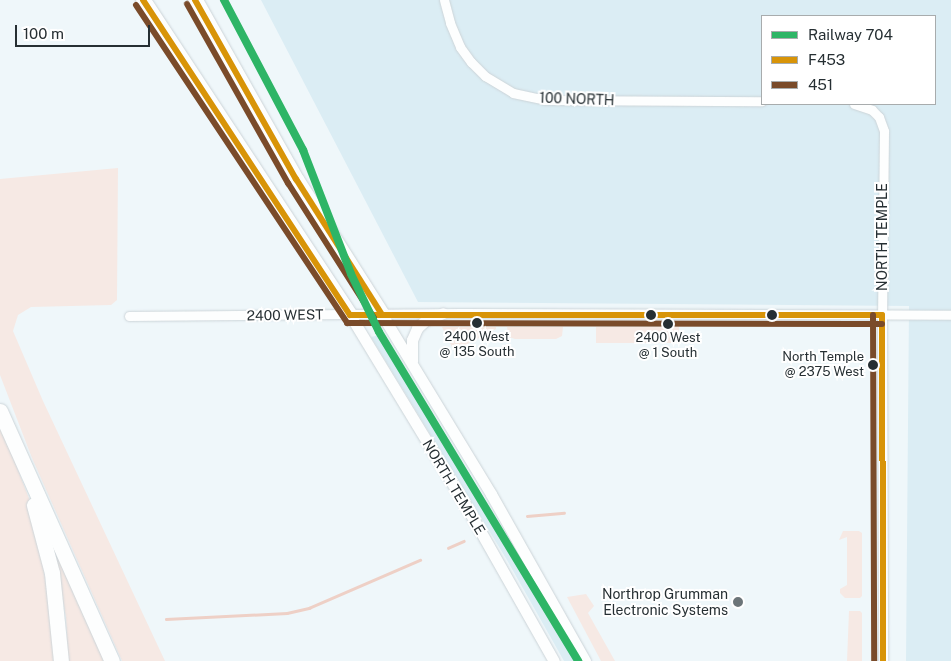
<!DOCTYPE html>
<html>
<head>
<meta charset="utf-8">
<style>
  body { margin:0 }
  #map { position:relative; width:951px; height:661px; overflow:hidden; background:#eff7fa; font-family:"Public Sans",sans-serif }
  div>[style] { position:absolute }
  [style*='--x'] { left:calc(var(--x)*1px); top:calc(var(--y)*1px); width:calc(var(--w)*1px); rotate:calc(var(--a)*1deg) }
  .built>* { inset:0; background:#dbedf4 }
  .green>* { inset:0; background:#f6e9e4; transform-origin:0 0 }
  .stream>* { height:2.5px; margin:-1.25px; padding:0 1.25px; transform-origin:1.25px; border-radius:1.25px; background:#eed0c6 }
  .roads { filter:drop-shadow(0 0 1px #ccd4d8) drop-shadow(0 0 1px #ccd4d8) }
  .street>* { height:9px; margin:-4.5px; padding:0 4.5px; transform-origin:4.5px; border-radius:4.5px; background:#fdfefe }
  .secondary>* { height:11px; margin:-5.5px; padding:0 5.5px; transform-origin:5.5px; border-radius:5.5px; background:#fdfefe }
  .highway>* { height:15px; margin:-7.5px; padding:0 7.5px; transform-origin:7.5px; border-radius:7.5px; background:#fdfefe }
  .bus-1>* { height:6px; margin:-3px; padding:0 3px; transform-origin:3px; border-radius:3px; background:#d89408 }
  .bus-2>* { height:6px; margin:-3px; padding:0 3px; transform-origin:3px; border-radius:3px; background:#7a4b2a }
  .rail-1>* { height:8px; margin:-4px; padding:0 4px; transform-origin:4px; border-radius:4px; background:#2eb566 }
  .dots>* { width:14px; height:14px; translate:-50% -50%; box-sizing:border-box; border:2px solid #fff; border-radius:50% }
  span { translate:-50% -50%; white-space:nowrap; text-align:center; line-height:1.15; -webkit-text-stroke:4px #fff; paint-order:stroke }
  .bus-label { font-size:13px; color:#262f33 }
  .right { translate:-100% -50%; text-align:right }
  .street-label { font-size:14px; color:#262f33 }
  .poi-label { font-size:14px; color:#262f33 }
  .legend { position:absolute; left:761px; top:15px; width:175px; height:90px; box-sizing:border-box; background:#fff; border:1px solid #a8acad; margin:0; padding:6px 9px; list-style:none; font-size:15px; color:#262f33 }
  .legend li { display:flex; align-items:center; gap:10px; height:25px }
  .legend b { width:25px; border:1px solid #a8acad }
  .scale { position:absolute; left:15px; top:25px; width:135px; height:22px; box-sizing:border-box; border:2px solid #262f33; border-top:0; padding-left:6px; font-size:15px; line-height:18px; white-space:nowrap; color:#262f33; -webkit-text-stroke:4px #fff; paint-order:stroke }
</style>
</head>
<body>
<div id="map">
  <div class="built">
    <i style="clip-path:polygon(evenodd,261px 0,951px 0,951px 661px,906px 661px,909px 306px,418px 302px,261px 0,762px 16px,935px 16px,935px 104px,762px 104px,762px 16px)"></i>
    <i style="clip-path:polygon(384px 334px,560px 622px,581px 661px,564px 661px,507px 560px,371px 337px)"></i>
  </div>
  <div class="green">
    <i style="clip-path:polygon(118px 168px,117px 300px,111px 305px,31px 307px,18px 315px,13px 331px,43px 401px,165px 661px,122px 661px,32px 458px,0 375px,0 179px)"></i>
    <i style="clip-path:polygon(442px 327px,496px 327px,496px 329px,454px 351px)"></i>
    <i style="clip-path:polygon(507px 327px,563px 327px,562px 336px,556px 339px,515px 339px,509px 337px)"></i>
    <i style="left:679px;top:327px;width:16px;height:83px;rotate:90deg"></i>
    <i style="clip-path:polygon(0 423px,30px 501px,39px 536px,57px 661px,0 661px)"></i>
    <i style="clip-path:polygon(843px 531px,859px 531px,862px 533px,862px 596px,860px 598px,845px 598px,840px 593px,840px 589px,847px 585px,847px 537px,839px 540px)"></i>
    <i style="clip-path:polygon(59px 550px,107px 661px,68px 661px,66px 617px,54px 552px)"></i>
    <i style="clip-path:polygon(586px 594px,594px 606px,588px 613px,615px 661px,601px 661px,567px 597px)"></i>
    <i style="clip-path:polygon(849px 611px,860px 611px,862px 613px,862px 661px,847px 661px)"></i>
  </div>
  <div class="stream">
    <i style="--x:527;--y:516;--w:37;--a:-5"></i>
    <i style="--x:448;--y:548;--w:17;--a:-24"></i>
    <i style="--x:166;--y:619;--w:121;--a:-2.8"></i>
    <i style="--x:287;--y:613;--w:23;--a:-13"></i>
    <i style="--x:309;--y:608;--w:121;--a:-23.4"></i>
  </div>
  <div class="roads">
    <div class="street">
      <i style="--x:444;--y:0;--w:24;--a:75"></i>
      <i style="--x:450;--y:23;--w:26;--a:67"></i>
      <i style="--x:460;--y:47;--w:19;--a:54"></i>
      <i style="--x:471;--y:62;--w:20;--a:45"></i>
      <i style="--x:485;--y:76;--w:33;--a:31"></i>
      <i style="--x:513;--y:93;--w:33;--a:12"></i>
      <i style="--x:545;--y:100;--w:217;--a:0.3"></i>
      <i style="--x:854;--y:104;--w:19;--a:18"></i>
      <i style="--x:872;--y:110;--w:10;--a:45"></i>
      <i style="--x:879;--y:117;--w:15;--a:70"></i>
      <i style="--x:884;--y:131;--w:184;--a:90.6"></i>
      <i style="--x:882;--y:315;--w:346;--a:89.8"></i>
      <i style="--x:129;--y:316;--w:331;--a:-0.5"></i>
      <i style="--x:460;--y:313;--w:491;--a:0.2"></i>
    </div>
    <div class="secondary">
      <i style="--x:381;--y:313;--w:212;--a:58.7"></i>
      <i style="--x:491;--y:494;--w:192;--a:60.6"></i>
      <i style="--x:350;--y:315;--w:221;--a:58.7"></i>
      <i style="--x:465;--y:504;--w:180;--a:60.5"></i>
      <i style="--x:412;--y:361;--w:21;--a:-90"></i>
      <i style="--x:412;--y:340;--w:13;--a:-67"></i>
      <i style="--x:417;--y:328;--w:12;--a:-42"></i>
      <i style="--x:426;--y:320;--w:18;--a:-22"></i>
    </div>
    <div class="highway">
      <i style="--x:143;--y:0;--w:377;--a:56.7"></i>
      <i style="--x:195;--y:0;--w:206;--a:60.6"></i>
      <i style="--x:296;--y:179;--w:159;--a:57.6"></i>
      <i style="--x:0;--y:411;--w:274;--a:65.9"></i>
      <i style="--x:34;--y:505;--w:70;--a:75.2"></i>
      <i style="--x:52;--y:573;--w:88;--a:84.2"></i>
    </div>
  </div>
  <div class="bus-1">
    <i style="--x:143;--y:0;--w:377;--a:56.7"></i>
    <i style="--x:350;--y:315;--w:532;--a:0"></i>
    <i style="--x:195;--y:0;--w:206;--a:60.6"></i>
    <i style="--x:296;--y:179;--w:159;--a:57.6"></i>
    <i style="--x:882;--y:315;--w:346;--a:89.8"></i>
  </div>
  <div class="bus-2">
    <i style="--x:187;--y:4;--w:206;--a:60.6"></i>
    <i style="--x:288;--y:183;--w:160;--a:57.5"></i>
    <i style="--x:136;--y:5;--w:382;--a:56.4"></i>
    <i style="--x:347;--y:323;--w:535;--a:0.11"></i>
    <i style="--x:873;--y:315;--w:346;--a:89.8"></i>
  </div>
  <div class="rail-1">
    <i style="--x:224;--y:0;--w:170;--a:62.2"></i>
    <i style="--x:303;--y:150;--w:133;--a:68.8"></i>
    <i style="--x:351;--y:274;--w:64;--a:64.2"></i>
    <i style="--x:379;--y:332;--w:385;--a:58.8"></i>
  </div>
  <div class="dots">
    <i style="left:651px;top:315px;background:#262f33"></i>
    <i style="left:772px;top:315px;background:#262f33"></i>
    <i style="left:477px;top:323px;background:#262f33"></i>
    <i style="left:668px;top:324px;background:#262f33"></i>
    <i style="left:873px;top:365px;background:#262f33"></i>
    <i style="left:738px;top:602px;background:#6c7579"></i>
  </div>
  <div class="bus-label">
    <span style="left:477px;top:345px">2400 West<br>@ 135 South</span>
    <span style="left:668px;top:346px">2400 West<br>@ 1 South</span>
    <span class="right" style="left:864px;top:365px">North Temple<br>@ 2375 West</span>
  </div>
  <div class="street-label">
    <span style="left:577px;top:99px;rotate:2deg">100 NORTH</span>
    <span style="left:882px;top:237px;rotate:-90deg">NORTH TEMPLE</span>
    <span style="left:285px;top:315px;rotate:-1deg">2400 WEST</span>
    <span style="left:454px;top:487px;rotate:59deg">NORTH TEMPLE</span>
  </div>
  <div class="poi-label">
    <span class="right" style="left:728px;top:602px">Northrop Grumman<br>Electronic Systems</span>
  </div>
  <ul class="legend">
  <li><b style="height:6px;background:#2eb566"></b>Railway 704</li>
  <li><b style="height:6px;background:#d89408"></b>F453</li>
  <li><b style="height:6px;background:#7a4b2a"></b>451</li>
  </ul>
  <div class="scale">100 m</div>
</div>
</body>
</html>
